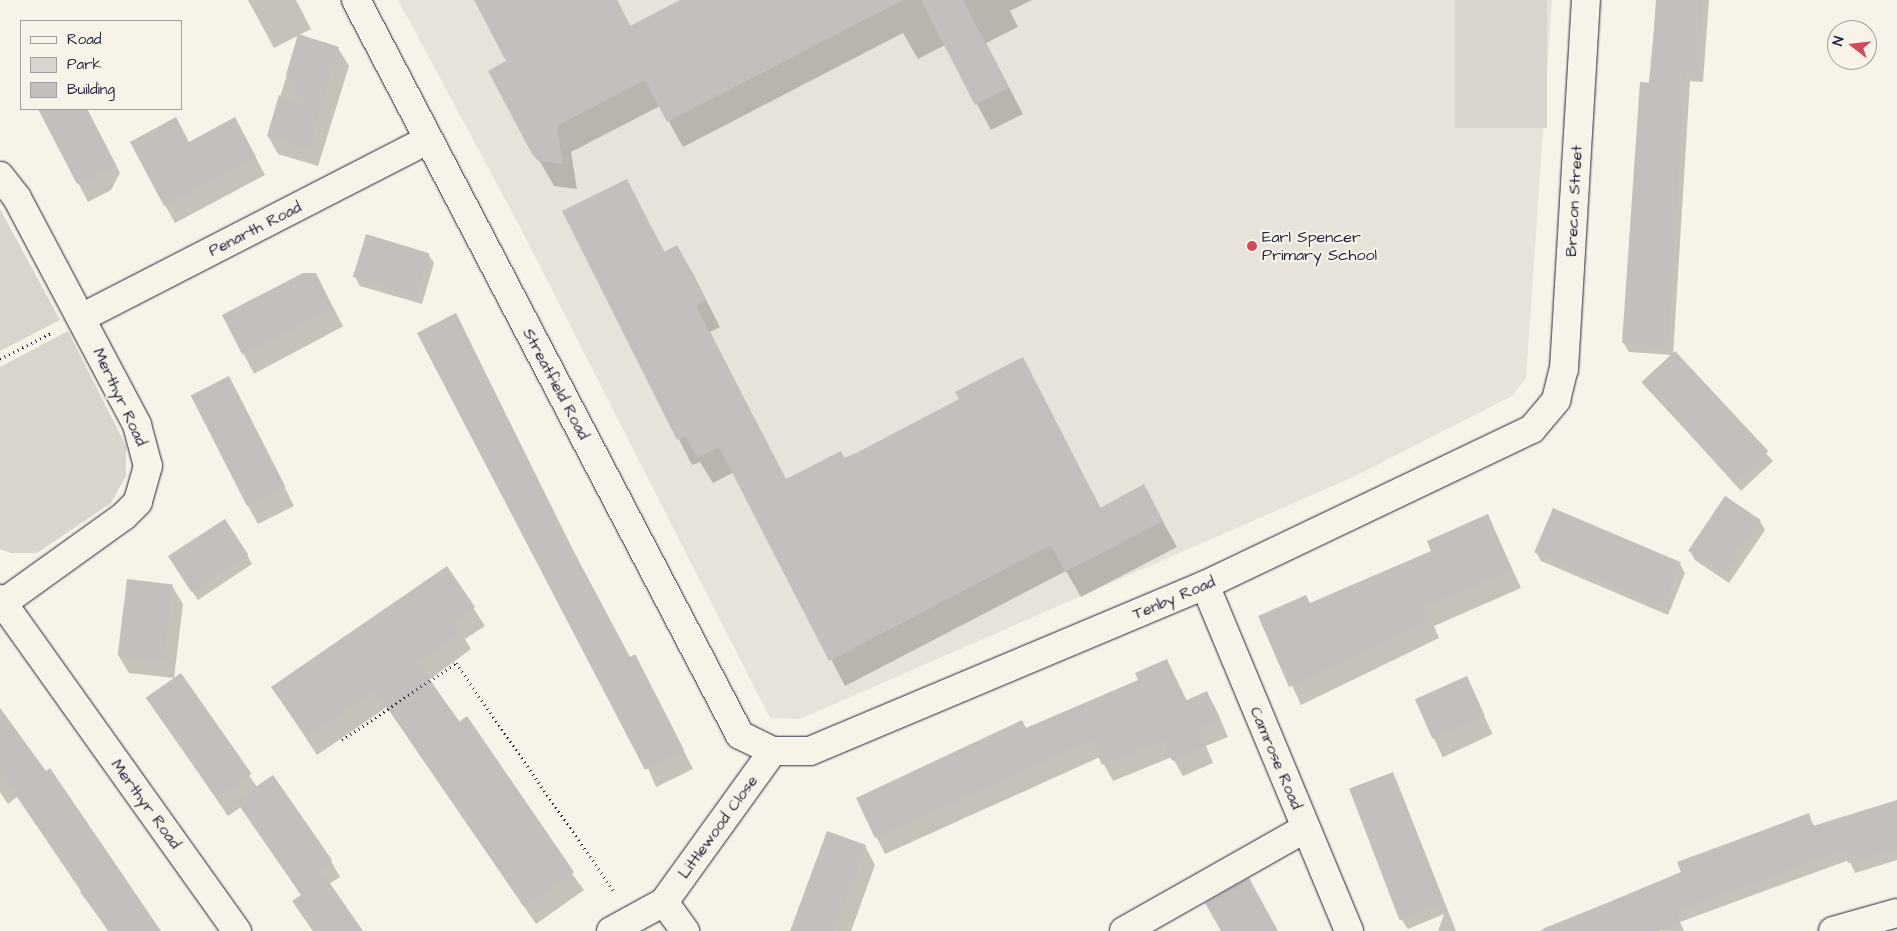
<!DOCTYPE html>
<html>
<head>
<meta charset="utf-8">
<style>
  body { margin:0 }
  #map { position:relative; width:1897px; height:931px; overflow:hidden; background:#f7f3e8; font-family:"Architects Daughter",sans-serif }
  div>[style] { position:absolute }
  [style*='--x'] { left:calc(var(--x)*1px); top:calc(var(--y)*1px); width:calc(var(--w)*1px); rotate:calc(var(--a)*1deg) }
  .built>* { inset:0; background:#e7e3db }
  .green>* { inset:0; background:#d8d5cf; transform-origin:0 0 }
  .shadow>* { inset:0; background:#0003; transform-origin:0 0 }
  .building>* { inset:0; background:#c2bfbd; transform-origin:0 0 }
  .path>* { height:3px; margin-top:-1.5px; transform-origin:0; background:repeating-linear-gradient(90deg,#22223b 0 1px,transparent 0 5px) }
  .roads { filter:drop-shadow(0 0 1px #22223b) drop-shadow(0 0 1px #22223b) }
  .minor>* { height:28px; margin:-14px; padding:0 14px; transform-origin:14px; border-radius:14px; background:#f7f3e8 }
  .dots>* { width:14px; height:14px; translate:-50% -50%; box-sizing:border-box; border:2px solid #f7f3e8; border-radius:50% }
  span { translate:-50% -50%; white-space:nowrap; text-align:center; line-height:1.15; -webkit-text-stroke:4.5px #f7f3e8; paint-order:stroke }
  .street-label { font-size:16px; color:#22223b }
  .poi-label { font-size:16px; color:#22223b }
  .left { translate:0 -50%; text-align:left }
  .legend { position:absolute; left:20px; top:20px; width:162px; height:90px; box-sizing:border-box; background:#f7f3e8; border:1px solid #a29fa3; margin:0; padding:6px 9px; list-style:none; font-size:15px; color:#22223b }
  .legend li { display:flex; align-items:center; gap:10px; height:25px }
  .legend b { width:25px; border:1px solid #a29fa3 }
  .north { position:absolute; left:1827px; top:20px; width:50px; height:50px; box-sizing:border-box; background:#f7f3e8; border:1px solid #a29fa3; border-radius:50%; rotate:286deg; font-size:14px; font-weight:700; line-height:20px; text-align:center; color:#22223b }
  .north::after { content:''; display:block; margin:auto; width:18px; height:22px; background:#d1495b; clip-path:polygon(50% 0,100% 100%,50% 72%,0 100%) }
</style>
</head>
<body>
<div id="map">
  <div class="built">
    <i style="clip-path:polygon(398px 0,1552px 0,1526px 378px,1512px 396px,1351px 478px,800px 719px,770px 718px,519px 225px)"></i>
  </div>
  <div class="green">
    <i style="left:1455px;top:0;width:92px;height:128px"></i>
    <i style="clip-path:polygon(0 209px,60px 320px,0 351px)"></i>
    <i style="clip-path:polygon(68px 331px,126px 446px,126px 476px,111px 503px,37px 553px,11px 553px,0 549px,0 367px)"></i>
  </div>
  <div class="shadow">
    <i style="clip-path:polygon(248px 0,296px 0,311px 29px,274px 48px)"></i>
    <i style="clip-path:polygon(476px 0,617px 0,631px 27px,682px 0,1032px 0,1010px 11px,1018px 27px,986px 43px,1023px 114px,991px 130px,945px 45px,918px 59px,903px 33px,683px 147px,660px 106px,571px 152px,577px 189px,554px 186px,539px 160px,508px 62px)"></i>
    <i style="clip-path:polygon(1657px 0,1709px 0,1703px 82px,1690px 81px,1673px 355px,1773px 461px,1741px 491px,1643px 383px,1672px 355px,1629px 352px,1623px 342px)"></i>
    <i style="clip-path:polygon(299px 36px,338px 48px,349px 66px,318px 166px,278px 154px,268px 136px)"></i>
    <i style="clip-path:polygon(40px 109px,87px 109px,120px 173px,111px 190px,88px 202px)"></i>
    <i style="clip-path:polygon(245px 137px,265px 175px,175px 223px,165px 205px,189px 143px)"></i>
    <i style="clip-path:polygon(626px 180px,665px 253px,677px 246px,692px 272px,720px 327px,710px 332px,786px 480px,1037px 385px,1101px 509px,1143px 486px,1177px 547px,1081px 597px,1066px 571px,845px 686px,734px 472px,713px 483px,700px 462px,692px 465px,564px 212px)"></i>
    <i style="clip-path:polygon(428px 254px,434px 263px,422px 304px,360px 286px,355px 277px)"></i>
    <i style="left:316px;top:275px;width:58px;height:101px;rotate:62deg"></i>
    <i style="clip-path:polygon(456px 314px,577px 558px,630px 658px,635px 656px,645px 674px,693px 769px,656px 787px)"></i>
    <i style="clip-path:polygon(239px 396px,294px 506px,258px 524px,248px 506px)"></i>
    <i style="clip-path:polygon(1725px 498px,1760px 521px,1765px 530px,1729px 583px,1695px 560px,1690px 551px)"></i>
    <i style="clip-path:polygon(1488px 516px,1521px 588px,1434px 626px,1439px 638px,1301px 705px,1260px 616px,1310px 605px,1433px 552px)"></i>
    <i style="clip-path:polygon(1536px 552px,1680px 564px,1685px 573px,1668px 615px,1541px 561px)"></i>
    <i style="clip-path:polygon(247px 555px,252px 564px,198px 600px,175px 565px)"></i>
    <i style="clip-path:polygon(447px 567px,485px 626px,465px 639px,471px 649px,429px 680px,584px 890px,536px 924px,387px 707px,317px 755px,273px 688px)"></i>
    <i style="clip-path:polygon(172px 586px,183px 604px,174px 678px,129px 673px,118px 655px)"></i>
    <i style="clip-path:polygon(1167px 660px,1187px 701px,1207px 693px,1216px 709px,1228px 737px,1206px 746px,1213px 763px,1183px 776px,1172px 757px,1113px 781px,1100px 757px,885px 854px,857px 798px,1140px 681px)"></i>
    <i style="clip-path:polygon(181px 675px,257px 787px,331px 861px,340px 877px,329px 884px,362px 931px,313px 931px,294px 901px,302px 896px,241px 807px,228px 816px,148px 698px)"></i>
    <i style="left:1466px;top:677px;width:63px;height:55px;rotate:65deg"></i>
    <i style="clip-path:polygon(0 709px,159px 931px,108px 931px,17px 797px,8px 804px,0 792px)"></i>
    <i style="clip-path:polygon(1392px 773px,1397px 782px,1456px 931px,1438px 931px,1444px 914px,1408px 929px,1402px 920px,1351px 789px)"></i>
    <i style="clip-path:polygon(1897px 802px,1897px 860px,1855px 873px,1849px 860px,1680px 922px,1684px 931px,1542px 929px,1682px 873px,1808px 815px,1815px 827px)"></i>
    <i style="clip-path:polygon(865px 846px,875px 865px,851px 931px,791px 931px)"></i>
  </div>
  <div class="building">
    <i style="clip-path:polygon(474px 0,617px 0,630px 26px,680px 0,903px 0,667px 122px,645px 80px,557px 126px,563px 164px,538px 161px,532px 154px,488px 71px,506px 61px)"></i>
    <i style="clip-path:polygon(921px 0,963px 0,1009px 88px,975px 105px)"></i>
    <i style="clip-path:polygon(1656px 0,1703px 0,1698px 73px,1685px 72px,1668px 346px,1622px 343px,1640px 82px,1650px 83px)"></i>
    <i style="clip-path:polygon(298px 34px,339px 47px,308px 149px,267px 136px,279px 95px,303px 108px,286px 75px)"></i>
    <i style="clip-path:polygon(38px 109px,87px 109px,116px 165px,77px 184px)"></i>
    <i style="clip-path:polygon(176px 117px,189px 142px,235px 117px,256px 157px,164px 206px,130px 142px)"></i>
    <i style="clip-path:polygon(627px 179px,664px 252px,677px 245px,706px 301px,696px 306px,786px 479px,841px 451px,845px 459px,959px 399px,955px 392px,1023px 357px,1100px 508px,1144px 484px,1163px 521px,1065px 572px,1051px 545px,829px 661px,719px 447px,697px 458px,685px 436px,677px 440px,562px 211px)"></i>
    <i style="left:366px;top:234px;width:66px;height:45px;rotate:17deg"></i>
    <i style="clip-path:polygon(303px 273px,316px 273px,333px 308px,242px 354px,222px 315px)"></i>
    <i style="clip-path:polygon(456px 313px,567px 539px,630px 657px,635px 654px,684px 750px,645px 770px,417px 333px)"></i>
    <i style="left:1675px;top:351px;width:137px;height:46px;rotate:47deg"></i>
    <i style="left:229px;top:376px;width:124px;height:43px;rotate:63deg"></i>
    <i style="left:1725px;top:496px;width:43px;height:66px;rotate:34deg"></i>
    <i style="left:1553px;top:508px;width:139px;height:48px;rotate:23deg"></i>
    <i style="clip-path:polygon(1488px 514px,1512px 570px,1424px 607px,1430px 620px,1289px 687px,1258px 616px,1306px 595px,1310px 603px,1431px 551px,1427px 541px)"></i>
    <i style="left:225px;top:519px;width:43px;height:68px;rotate:57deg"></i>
    <i style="clip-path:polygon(447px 566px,475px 607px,455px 621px,462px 631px,418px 662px,459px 722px,467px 716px,574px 872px,524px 907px,375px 690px,306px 737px,271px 687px)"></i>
    <i style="left:127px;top:579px;width:46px;height:77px;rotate:7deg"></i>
    <i style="clip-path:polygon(1167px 659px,1185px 701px,1207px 691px,1219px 720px,1198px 729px,1205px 746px,1172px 761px,1164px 740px,1102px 765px,1091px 740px,875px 838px,856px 798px,1022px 720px,1026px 728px,1138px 680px,1135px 673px)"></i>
    <i style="left:181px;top:673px;width:123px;height:43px;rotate:55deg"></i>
    <i style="left:1467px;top:676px;width:43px;height:57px;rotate:66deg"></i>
    <i style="clip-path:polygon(0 708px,46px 771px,50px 768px,161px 931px,109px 931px,80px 892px,83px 889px,0 773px)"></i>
    <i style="left:1393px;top:772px;width:141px;height:47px;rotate:69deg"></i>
    <i style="clip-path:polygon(273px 775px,332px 860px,320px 869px,363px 931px,313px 931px,292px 901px,301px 895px,236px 801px)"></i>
    <i style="clip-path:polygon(1897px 800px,1897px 848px,1848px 863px,1844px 850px,1676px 911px,1680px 922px,1658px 931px,1540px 931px,1681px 872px,1677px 862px,1737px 840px,1809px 813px,1813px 826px)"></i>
    <i style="clip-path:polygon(827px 831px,866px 845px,834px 931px,790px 931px)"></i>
    <i style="clip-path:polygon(1249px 878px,1278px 931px,1221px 931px,1205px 903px)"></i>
  </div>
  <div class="path">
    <i style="--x:0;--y:359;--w:57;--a:-27"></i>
    <i style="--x:342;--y:740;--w:138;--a:-34"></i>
    <i style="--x:456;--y:663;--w:276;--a:55.3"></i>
  </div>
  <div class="roads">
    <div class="minor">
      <i style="--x:356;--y:0;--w:829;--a:62.42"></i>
      <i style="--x:740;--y:735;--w:37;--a:26"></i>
      <i style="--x:773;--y:751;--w:37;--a:0"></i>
      <i style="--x:810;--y:751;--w:428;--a:-22.8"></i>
      <i style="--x:1205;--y:585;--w:362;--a:-25.5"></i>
      <i style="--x:1532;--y:429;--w:38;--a:-50"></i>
      <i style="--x:1556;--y:400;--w:32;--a:-76"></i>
      <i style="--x:1564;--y:369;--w:370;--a:-86.6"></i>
      <i style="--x:0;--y:176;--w:28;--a:52"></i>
      <i style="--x:17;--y:198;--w:257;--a:62.1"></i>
      <i style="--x:137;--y:425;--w:42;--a:75"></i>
      <i style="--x:148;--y:466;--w:37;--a:106"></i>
      <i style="--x:138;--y:502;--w:20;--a:135"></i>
      <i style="--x:124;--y:516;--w:149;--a:144.3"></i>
      <i style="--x:81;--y:318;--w:390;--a:-27.2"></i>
      <i style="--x:1205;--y:585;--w:375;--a:67.4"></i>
      <i style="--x:0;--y:599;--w:408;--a:54.5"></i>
      <i style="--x:664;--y:902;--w:36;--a:54"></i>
      <i style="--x:611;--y:931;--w:60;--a:-28.7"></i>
      <i style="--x:664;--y:902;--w:186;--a:-54.2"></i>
      <i style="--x:1124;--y:931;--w:209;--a:-29.5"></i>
      <i style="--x:1833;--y:931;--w:66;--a:-15.7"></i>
    </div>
  </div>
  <div class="dots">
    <i style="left:1252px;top:246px;background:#d1495b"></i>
  </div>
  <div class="street-label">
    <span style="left:1574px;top:201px;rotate:-87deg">Brecon Street</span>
    <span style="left:255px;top:229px;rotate:-27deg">Penarth Road</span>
    <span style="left:556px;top:384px;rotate:62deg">Streatfield Road</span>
    <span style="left:120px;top:397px;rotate:65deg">Merthyr Road</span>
    <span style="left:1174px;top:598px;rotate:-23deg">Tenby Road</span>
    <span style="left:1276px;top:758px;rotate:67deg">Camrose Road</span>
    <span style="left:146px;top:804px;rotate:54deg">Merthyr Road</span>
    <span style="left:718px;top:827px;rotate:-54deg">Littlewood Close</span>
  </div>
  <div class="poi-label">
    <span class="left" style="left:1262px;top:246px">Earl Spencer<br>Primary School</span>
  </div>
  <ul class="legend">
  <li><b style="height:6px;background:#f7f3e8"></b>Road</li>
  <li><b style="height:14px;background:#d8d5cf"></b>Park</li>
  <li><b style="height:14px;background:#c2bfbd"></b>Building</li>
  </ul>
  <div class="north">N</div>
</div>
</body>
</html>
